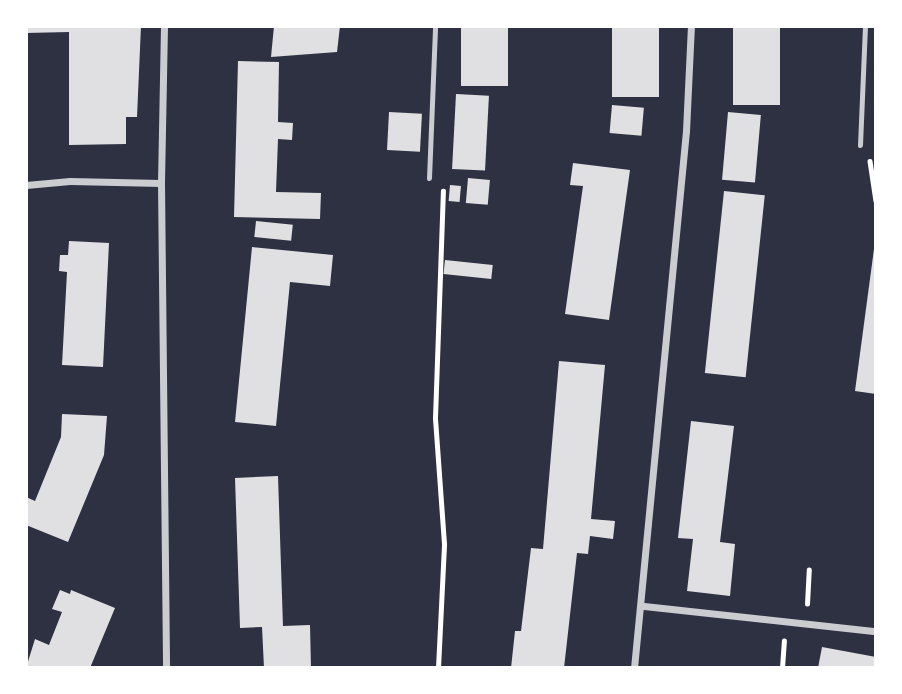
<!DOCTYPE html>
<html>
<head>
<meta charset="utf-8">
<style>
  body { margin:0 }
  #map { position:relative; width:902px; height:694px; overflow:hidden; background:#2d3142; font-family:"Work Sans",sans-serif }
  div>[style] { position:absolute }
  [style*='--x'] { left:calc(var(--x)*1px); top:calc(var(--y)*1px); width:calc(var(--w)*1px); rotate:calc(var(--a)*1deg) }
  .building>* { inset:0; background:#e0e0e3; transform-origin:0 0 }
  .path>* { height:4.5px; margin:-2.25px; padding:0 2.25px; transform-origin:2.25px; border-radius:2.25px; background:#fff }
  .service>* { height:5px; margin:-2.5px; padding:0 2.5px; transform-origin:2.5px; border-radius:2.5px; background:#caccd0 }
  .minor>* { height:7px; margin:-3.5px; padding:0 3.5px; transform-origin:3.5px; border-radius:3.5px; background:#caccd0 }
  span { translate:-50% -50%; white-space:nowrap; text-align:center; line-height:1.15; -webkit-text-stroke:5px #fff; paint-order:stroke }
  .frame { position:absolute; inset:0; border:28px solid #fff; pointer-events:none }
</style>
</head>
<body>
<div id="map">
  <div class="building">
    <i style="clip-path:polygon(26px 26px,141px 26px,137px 117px,126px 117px,126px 144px,69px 145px,69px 32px,26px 33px)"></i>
    <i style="clip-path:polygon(274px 26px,340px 26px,337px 52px,271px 57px)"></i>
    <i style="left:461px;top:26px;width:47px;height:60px"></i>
    <i style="left:612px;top:26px;width:47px;height:71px"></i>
    <i style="left:733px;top:26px;width:47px;height:79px"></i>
    <i style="clip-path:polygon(238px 61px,279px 62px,278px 122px,293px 123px,292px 140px,278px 139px,276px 192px,321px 193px,320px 219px,234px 217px)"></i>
    <i style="left:456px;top:94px;width:33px;height:75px;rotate:3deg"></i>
    <i style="left:612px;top:105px;width:32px;height:28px;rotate:5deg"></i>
    <i style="left:389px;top:112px;width:33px;height:38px;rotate:3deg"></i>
    <i style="left:728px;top:112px;width:33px;height:68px;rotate:5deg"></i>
    <i style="clip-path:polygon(573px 163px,630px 170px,609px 320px,565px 314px,583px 186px,570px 185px)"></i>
    <i style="left:468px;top:178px;width:22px;height:25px;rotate:5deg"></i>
    <i style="left:450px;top:185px;width:11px;height:16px;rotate:5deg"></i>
    <i style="left:724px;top:191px;width:41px;height:183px;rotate:6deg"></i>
    <i style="left:256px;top:221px;width:37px;height:16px;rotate:6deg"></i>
    <i style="clip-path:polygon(876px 234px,876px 394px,855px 391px)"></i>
    <i style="clip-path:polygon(69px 241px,109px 243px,103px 367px,62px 365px,67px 272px,59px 271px,60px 255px,68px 255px)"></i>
    <i style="clip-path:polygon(252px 247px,333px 255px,330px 286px,290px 282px,276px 426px,235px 422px)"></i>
    <i style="left:445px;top:260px;width:48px;height:14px;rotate:6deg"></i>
    <i style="clip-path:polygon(559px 361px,605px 365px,591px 519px,615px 521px,613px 539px,590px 536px,588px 554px,577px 553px,564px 668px,511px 668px,515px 631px,521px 631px,531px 548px,543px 549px)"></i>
    <i style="clip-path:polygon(62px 414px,107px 416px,104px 455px,68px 542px,26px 525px,26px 497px,35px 501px,61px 437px)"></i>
    <i style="clip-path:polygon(691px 421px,734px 426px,720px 542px,735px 544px,730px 596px,687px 591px,693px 539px,678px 538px)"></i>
    <i style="clip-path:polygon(278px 476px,283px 626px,310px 625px,311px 668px,264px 668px,262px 627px,240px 628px,235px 478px)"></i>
    <i style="clip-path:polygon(60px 590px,70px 594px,71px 590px,115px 608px,90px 668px,26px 668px,35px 639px,49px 645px,62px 612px,52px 609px)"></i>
    <i style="clip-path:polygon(822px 647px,876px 657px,876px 668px,818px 668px)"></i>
  </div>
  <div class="path">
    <i style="--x:870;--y:161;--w:40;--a:81.5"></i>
    <i style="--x:807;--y:604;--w:34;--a:-87"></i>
    <i style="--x:438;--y:668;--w:124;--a:-87.2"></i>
    <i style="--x:444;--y:544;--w:126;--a:-94.1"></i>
    <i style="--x:435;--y:418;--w:227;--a:-88"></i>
    <i style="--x:782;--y:668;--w:27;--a:-86"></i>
  </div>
  <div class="service">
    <i style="--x:860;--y:145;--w:119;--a:-87.6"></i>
    <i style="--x:429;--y:178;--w:152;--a:-87.7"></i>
  </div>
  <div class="minor">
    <i style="--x:164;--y:26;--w:157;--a:91.1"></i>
    <i style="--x:161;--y:183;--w:485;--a:89.4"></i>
    <i style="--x:26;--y:185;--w:44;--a:-5.2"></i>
    <i style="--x:70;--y:181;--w:91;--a:1.3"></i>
    <i style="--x:644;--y:606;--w:233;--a:6.2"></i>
    <i style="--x:634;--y:668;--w:540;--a:-84.47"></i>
    <i style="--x:686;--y:131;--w:105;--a:-87.3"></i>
  </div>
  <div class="frame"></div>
</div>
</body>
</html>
